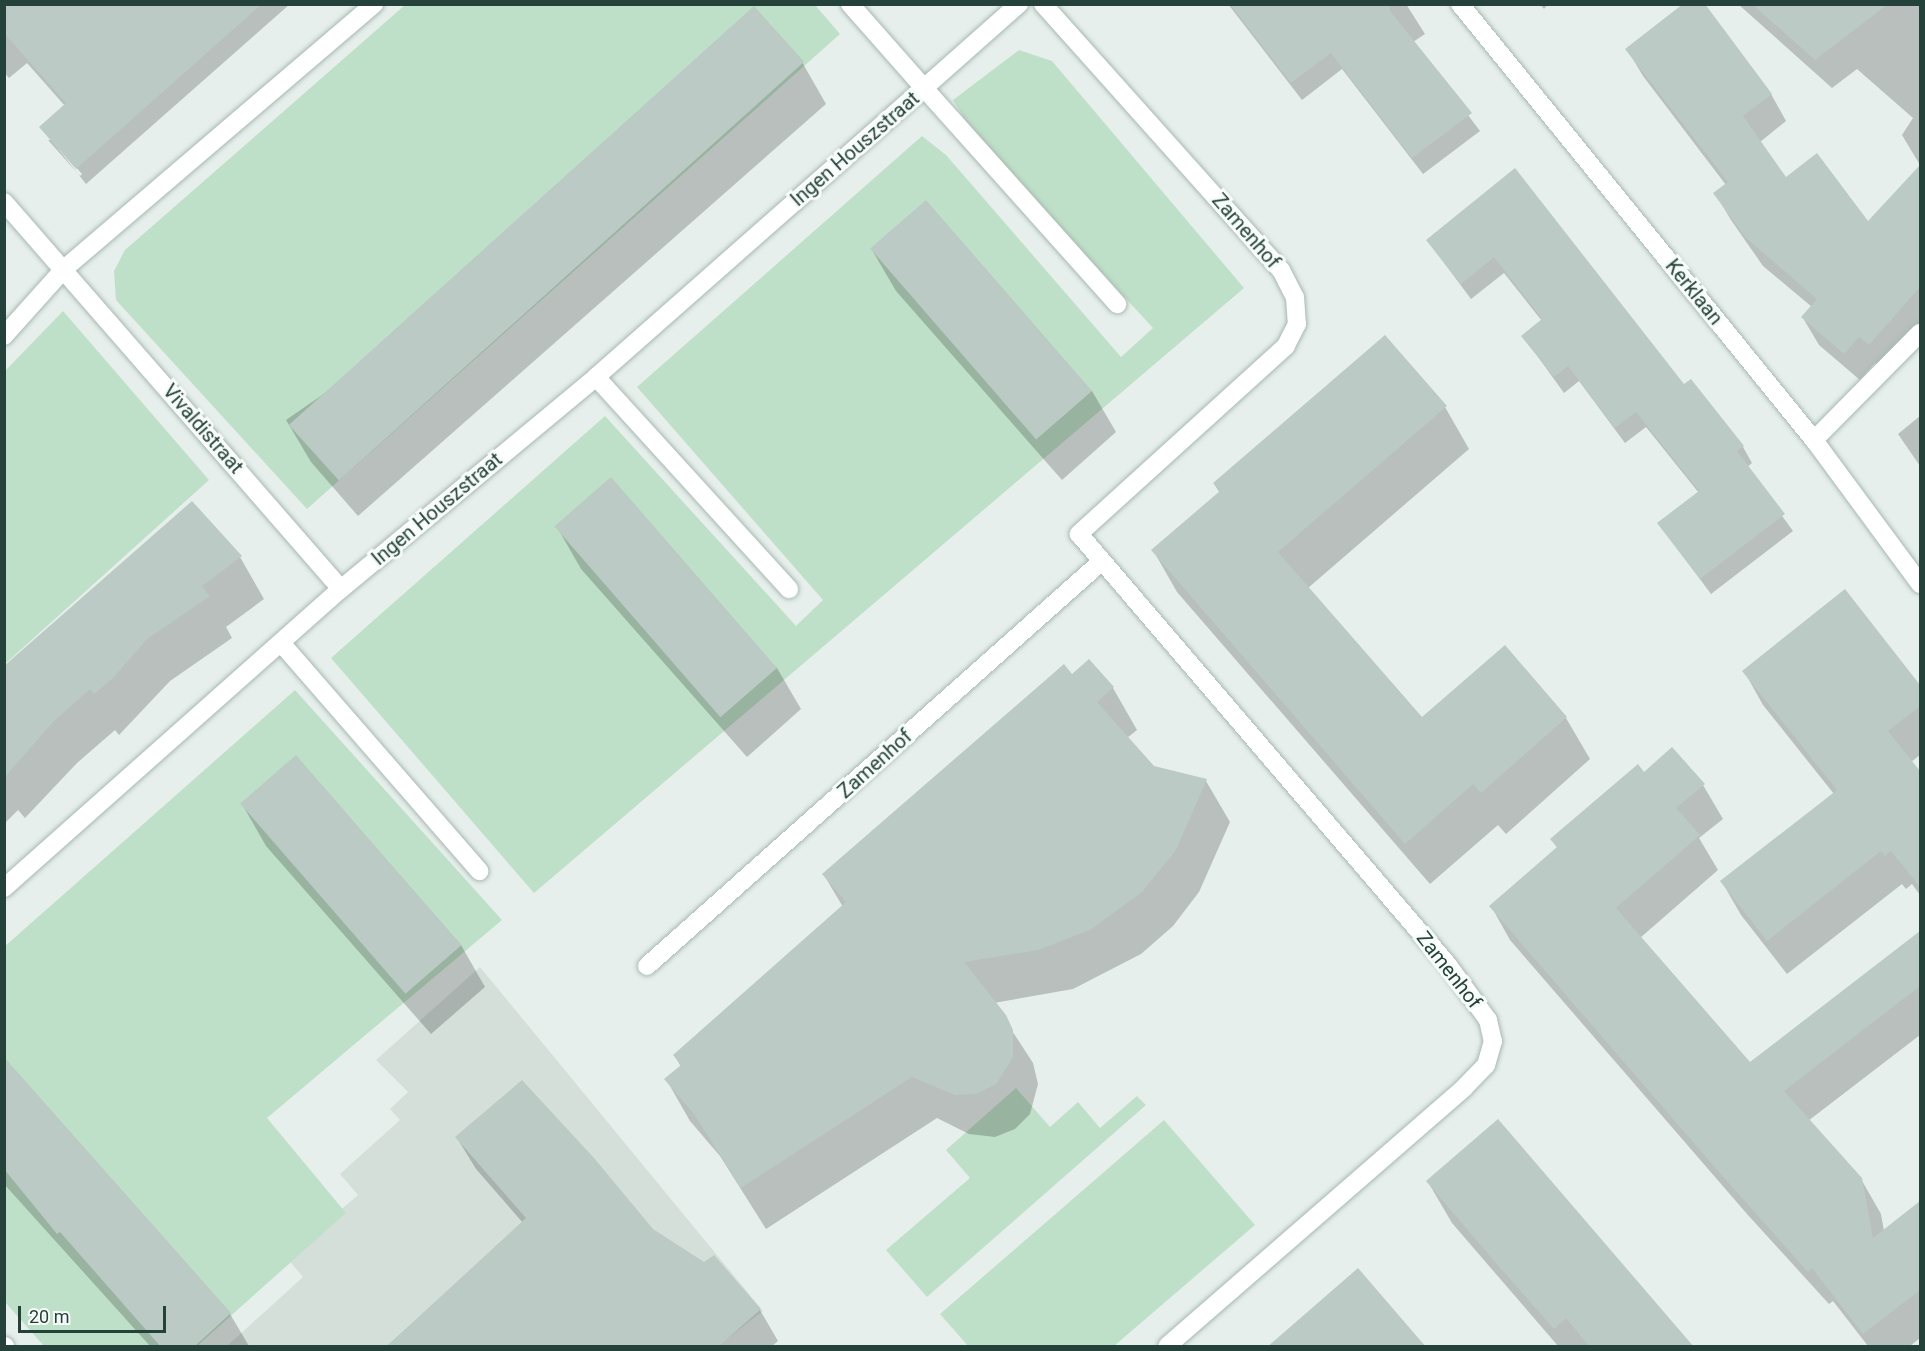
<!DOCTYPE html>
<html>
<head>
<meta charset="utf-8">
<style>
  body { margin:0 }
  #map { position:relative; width:1925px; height:1351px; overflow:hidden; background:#e6efeb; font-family:Roboto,sans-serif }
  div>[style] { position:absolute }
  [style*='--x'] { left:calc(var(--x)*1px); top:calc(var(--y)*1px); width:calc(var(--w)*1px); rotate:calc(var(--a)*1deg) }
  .built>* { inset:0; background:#d4dfda }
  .green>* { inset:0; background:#bfe0c8 }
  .shadow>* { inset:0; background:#0003 }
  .building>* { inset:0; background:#bbcac4; transform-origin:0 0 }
  .roads { filter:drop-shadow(0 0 2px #a8b8b2) drop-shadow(0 0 2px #a8b8b2) }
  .pedestrian>* { height:18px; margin:-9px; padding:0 9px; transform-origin:9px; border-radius:9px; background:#fff }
  .minor>* { height:18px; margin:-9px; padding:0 9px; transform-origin:9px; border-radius:9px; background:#fff }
  .tertiary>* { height:18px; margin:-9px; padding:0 9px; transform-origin:9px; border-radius:9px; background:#fff }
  span { translate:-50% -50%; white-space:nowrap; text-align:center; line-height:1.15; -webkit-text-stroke:6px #f7fbf9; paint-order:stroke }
  .street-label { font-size:20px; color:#24423a }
  .frame { position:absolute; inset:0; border:6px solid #24423a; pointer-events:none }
  .scale { position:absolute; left:18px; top:1306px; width:148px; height:27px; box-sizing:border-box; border:3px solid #24423a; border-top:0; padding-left:8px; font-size:18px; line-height:21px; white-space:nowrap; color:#24423a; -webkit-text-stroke:4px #f7fbf9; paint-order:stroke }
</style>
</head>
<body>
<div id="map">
  <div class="built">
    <i style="clip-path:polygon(480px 967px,763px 1311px,718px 1346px,227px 1346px,303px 1277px,286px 1257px,358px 1195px,340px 1174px,400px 1120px,390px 1109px,408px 1092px,376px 1060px)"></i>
  </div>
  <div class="green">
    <i style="clip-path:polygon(405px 5px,815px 5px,840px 34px,307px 509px,116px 300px,114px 271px,125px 250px)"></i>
    <i style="clip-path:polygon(1019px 50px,1052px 61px,1244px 288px,534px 893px,331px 658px,605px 416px,796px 626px,823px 600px,637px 387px,922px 136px,946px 155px,1121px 357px,1153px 328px,974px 134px,953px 100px)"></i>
    <i style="clip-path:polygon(63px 311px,209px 480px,5px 664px,5px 371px)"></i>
    <i style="clip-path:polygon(295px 690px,502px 920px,267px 1118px,346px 1213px,197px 1346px,44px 1346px,5px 1302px,4px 947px)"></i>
    <i style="clip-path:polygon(1016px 1088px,1050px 1127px,1078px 1102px,1100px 1128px,1137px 1096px,1146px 1105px,927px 1297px,886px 1250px,970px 1178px,946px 1150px)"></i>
    <i style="clip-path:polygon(1164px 1120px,1255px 1225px,1114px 1346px,968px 1346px,940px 1314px)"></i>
  </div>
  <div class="shadow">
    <i style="clip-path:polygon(evenodd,4px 4px,290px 4px,86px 184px,41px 127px,65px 106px,27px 63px,9px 78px,4px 72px,4px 4px,48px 140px,52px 140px,82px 174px,80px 176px,48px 140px)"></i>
    <i style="clip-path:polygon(1228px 4px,1406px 4px,1425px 34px,1413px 42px,1480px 131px,1423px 174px,1342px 69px,1302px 100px)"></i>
    <i style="clip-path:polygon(1540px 4px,1548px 4px,1544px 9px)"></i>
    <i style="clip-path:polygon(1738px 4px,1920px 4px,1920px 165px,1902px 135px,1913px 118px,1857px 69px,1832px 88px)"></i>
    <i style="clip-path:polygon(1627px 49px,1771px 94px,1786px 121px,1760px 142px,1785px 179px,1868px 224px,1895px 195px,1920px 218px,1920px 331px,1885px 371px,1875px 363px,1860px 380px,1819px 345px,1803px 318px,1812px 307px,1763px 266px,1731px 220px,1715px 193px,1726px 185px,1643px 76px)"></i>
    <i style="clip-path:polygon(802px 62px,826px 104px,358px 516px,311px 462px,286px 420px)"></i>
    <i style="clip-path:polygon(1515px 170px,1684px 386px,1691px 381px,1743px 447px,1752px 463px,1747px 467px,1793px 531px,1711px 594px,1659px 524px,1699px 493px,1646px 427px,1625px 443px,1579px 381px,1564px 393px,1523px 336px,1542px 321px,1504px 273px,1471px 299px,1427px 240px)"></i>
    <i style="clip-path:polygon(872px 250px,1092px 391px,1116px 432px,1062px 480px,896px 291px)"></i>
    <i style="clip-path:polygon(1445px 407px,1469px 449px,1308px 588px,1422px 719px,1566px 718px,1590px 759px,1506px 834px,1498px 825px,1430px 884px,1177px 592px,1153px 550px,1220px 493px,1214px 484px)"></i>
    <i style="clip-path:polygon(1920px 416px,1920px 466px,1898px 434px)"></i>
    <i style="clip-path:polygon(557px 527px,777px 668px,801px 709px,747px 757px,581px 569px)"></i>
    <i style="clip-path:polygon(240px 557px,264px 599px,226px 627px,232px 638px,170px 681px,119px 735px,115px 730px,77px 763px,25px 818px,18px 810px,4px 824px,4px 668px)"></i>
    <i style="clip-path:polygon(1845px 591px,1920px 688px,1920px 755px,1911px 762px,1920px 775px,1920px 895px,1912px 884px,1906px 889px,1902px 884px,1787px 974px,1741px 915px,1722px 882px,1834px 794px,1763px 705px,1744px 671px)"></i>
    <i style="clip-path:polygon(1072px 676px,1113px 688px,1137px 730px,1127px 738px,1153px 767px,1206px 781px,1230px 822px,1199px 892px,1173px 926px,1141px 954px,1073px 989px,994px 1003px,1033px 1063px,1038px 1084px,1030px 1114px,1015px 1129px,995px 1137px,969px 1134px,937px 1118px,766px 1229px,720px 1156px,690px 1121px,666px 1079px,681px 1067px,675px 1056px,843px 907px,824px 875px)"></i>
    <i style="clip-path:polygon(296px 757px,461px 945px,485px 987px,431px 1034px,266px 846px,242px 804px)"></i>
    <i style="clip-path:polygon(1644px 774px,1703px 785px,1723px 819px,1699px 838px,1718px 870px,1640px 938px,1749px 1064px,1920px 933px,1920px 1035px,1808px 1121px,1861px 1179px,1881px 1214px,1884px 1231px,1920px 1203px,1920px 1338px,1910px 1346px,1868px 1346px,1833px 1301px,1829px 1304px,1747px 1214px,1510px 940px,1491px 906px,1558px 849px,1552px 840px)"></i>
    <i style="clip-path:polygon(4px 1059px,230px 1314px,249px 1346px,150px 1346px,4px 1184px)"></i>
    <i style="clip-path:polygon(457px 1138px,652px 1231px,760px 1310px,778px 1341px,772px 1346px,387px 1346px,523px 1223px,476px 1169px)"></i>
    <i style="clip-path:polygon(1428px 1182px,1692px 1346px,1558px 1346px,1452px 1223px)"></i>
  </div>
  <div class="building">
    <i style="clip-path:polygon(4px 4px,262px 4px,76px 169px,39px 127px,66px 103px,4px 33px)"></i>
    <i style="clip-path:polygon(1230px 4px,1390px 4px,1390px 11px,1472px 113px,1412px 158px,1331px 53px,1291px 83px)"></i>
    <i style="clip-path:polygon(1683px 4px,1705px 4px,1772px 94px,1743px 116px,1786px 177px,1817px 153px,1868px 221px,1920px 165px,1920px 287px,1869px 345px,1859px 337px,1844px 354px,1801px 317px,1817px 299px,1746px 238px,1713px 193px,1728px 182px,1625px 49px)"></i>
    <i style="clip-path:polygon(1752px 4px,1888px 4px,1815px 60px)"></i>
    <i style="left:754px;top:6px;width:75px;height:626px;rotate:48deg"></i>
    <i style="clip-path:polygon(1515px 168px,1684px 384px,1691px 379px,1744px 446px,1737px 451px,1785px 514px,1700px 579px,1657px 523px,1699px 491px,1636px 412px,1615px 428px,1568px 366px,1554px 377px,1521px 336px,1542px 319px,1494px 257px,1461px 284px,1426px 240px)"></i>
    <i style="left:926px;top:200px;width:253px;height:74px;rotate:49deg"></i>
    <i style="clip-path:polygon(1385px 335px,1447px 406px,1278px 552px,1422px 717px,1505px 645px,1567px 717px,1481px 793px,1473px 784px,1405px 844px,1151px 550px,1220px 491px,1213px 483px)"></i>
    <i style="left:611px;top:477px;width:253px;height:75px;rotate:49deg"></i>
    <i style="clip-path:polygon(192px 501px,242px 556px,202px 586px,210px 596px,147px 639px,113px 678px,94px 694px,90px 689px,53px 722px,4px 778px,4px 666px)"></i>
    <i style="clip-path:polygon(1845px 589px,1920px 685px,1920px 706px,1888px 731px,1920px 771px,1920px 887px,1891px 851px,1885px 856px,1881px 851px,1767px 941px,1720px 881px,1837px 790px,1742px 671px)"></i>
    <i style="clip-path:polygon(1089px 659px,1114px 687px,1097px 702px,1154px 766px,1207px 779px,1176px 850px,1142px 892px,1090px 930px,1038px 950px,964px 962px,1006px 1015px,1013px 1030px,1013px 1057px,996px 1084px,976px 1094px,955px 1095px,912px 1077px,741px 1188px,694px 1114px,664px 1079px,681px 1065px,673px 1055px,846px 902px,822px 874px,1064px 664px,1072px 674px)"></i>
    <i style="clip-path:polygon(1672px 747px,1705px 784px,1676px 808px,1700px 835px,1616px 908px,1750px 1062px,1920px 931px,1920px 986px,1784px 1091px,1862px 1178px,1873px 1238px,1920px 1201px,1920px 1290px,1863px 1334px,1812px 1268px,1808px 1272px,1726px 1180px,1489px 906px,1557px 847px,1550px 839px,1638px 764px,1644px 772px)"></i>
    <i style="left:296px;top:755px;width:252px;height:74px;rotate:49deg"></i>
    <i style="clip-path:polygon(4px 1057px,231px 1313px,194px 1347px,161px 1347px,60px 1232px,57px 1234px,4px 1169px)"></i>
    <i style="clip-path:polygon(522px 1080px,594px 1158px,653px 1229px,704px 1262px,714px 1255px,761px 1309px,718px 1347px,386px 1347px,526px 1218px,455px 1137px)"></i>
    <i style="clip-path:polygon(1498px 1119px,1694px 1347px,1590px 1347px,1566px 1318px,1554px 1329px,1494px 1261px,1426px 1181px)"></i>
    <i style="clip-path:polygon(1358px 1268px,1426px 1347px,1267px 1347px)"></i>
  </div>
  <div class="roads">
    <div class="pedestrian">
      <i style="--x:4;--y:336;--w:90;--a:-48.2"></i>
    </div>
    <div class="minor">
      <i style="--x:850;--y:4;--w:112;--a:48.6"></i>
      <i style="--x:924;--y:88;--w:127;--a:-41.5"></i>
      <i style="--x:1043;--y:4;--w:357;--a:48.2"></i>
      <i style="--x:1281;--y:270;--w:30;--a:63"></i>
      <i style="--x:1295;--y:297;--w:27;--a:86"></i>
      <i style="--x:1297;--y:324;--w:25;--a:117"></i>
      <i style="--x:1286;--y:346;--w:280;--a:137.8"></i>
      <i style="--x:1079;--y:534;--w:567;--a:49.43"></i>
      <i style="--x:1448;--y:965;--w:68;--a:54"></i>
      <i style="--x:1488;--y:1020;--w:22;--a:77"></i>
      <i style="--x:1493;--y:1041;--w:25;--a:106"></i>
      <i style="--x:1486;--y:1065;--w:32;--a:134"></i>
      <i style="--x:1464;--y:1088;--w:393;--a:139"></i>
      <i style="--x:1460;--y:4;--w:562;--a:50.93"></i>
      <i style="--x:1814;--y:440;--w:179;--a:53.6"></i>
      <i style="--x:4;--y:202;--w:513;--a:48.95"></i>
      <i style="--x:64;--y:269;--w:408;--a:-40.5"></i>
      <i style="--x:596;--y:377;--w:287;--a:47.7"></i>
      <i style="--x:1814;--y:440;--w:151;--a:-45.3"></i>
      <i style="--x:282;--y:644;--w:301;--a:49"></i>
      <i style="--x:4;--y:888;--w:451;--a:-41.6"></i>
      <i style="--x:341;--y:589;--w:332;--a:-39.7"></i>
      <i style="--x:596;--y:377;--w:437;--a:-41.4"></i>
      <i style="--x:924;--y:88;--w:290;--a:48.2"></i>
      <i style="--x:647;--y:966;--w:609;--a:-41.67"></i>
    </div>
    <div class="tertiary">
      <i style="--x:4;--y:1346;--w:1;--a:0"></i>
    </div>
  </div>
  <div class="street-label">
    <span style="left:855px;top:149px;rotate:-41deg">Ingen Houszstraat</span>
    <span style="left:1246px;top:231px;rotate:49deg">Zamenhof</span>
    <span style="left:1694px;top:292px;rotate:51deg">Kerklaan</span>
    <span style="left:203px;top:429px;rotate:49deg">Vivaldistraat</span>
    <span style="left:437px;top:509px;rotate:-40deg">Ingen Houszstraat</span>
    <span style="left:875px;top:764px;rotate:-42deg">Zamenhof</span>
    <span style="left:1449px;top:970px;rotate:52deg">Zamenhof</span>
  </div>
  <div class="frame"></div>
  <div class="scale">20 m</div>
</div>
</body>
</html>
